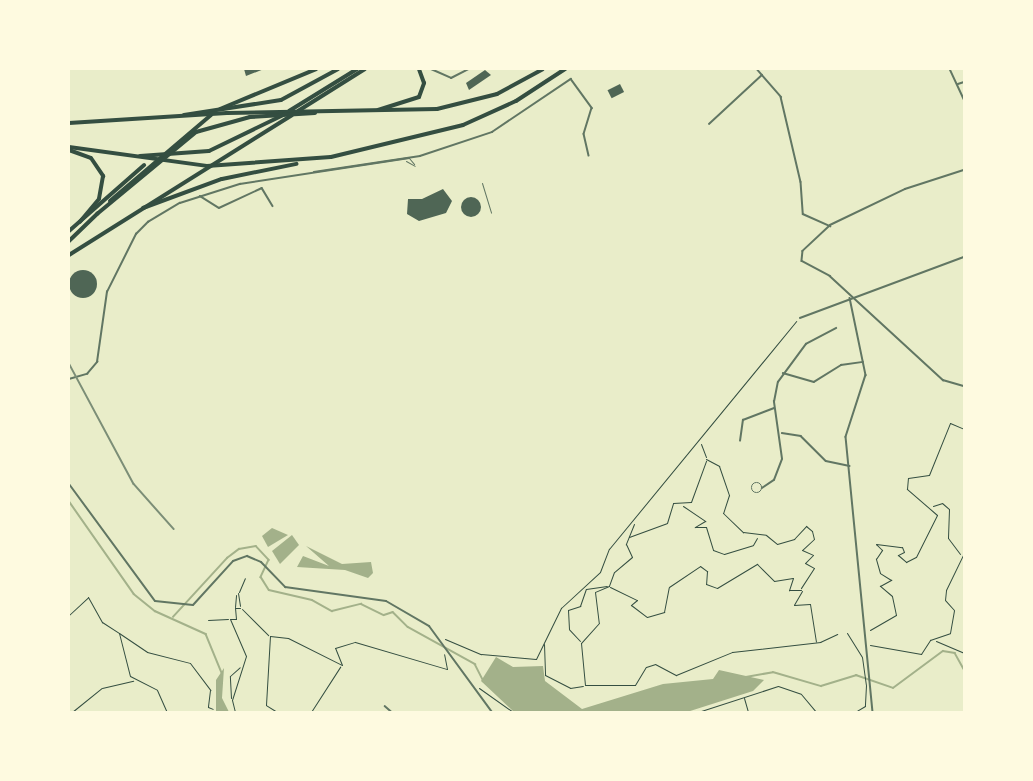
<!DOCTYPE html>
<html>
<head>
<meta charset="utf-8">
<style>
  body { margin:0 }
  #map { position:relative; width:1033px; height:781px; overflow:hidden; background:#e9edc9; font-family:"Sofia Sans Condensed",sans-serif }
  div>[style] { position:absolute }
  [style*='--x'] { left:calc(var(--x)*1px); top:calc(var(--y)*1px); width:calc(var(--w)*1px); rotate:calc(var(--a)*1deg) }
  .water>* { inset:0; background:#a3b18a }
  .stream>* { height:1.5px; margin:-0.75px; padding:0 0.75px; transform-origin:0.75px; border-radius:0.75px; background:#a3b18a }
  .building>* { inset:0; background:#4f6655; transform-origin:0 0 }
  .round { border-radius:50% }
  .path>* { height:1px; margin:-0.5px; padding:0 0.5px; transform-origin:0.5px; border-radius:0.5px; background:#344e41 }
  .service>* { height:1px; margin:-0.5px; padding:0 0.5px; transform-origin:0.5px; border-radius:0.5px; background:#617663 }
  .minor>* { height:1.5px; margin:-0.75px; padding:0 0.75px; transform-origin:0.75px; border-radius:0.75px; background:#617663 }
  .minor>.ring { margin:-0.75px; padding:0; box-sizing:content-box; background:none; border:1.5px solid #617663; border-radius:50% }
  .tertiary>* { height:2px; margin:-1px; padding:0 1px; transform-origin:1px; border-radius:1px; background:#617663 }
  .trunk>* { height:4px; margin:-2px; padding:0 2px; transform-origin:2px; border-radius:2px; background:#344e41 }
  .motorway>* { height:4px; margin:-2px; padding:0 2px; transform-origin:2px; border-radius:2px; background:#344e41 }
  .rail>* { height:1.5px; margin:-0.75px; padding:0 0.75px; transform-origin:0.75px; border-radius:0.75px; background:#7c8e77 }
  span { translate:-50% -50%; white-space:nowrap; text-align:center; line-height:1.15; -webkit-text-stroke:5px #fefae0; paint-order:stroke }
  .frame { position:absolute; inset:0; border:70px solid #fefae0; pointer-events:none }
</style>
</head>
<body>
<div id="map">
  <div class="water">
    <i style="clip-path:polygon(272px 528px,288px 535px,268px 547px,262px 536px)"></i>
    <i style="clip-path:polygon(292px 535px,299px 545px,280px 564px,272px 551px)"></i>
    <i style="clip-path:polygon(306px 546px,342px 564px,371px 562px,373px 573px,368px 578px,345px 570px,297px 567px,303px 556px,329px 566px)"></i>
    <i style="clip-path:polygon(496px 657px,513px 667px,543px 666px,545px 681px,582px 709px,663px 684px,713px 679px,719px 670px,764px 680px,753px 691px,687px 712px,514px 712px,481px 681px)"></i>
    <i style="clip-path:polygon(224px 668px,222px 698px,229px 712px,216px 712px,216px 680px)"></i>
  </div>
  <div class="stream">
    <i style="--x:69;--y:501;--w:113;--a:55"></i>
    <i style="--x:134;--y:594;--w:27;--a:39"></i>
    <i style="--x:155;--y:611;--w:56;--a:24.3"></i>
    <i style="--x:206;--y:634;--w:42;--a:67.7"></i>
    <i style="--x:173;--y:617;--w:80;--a:-47.5"></i>
    <i style="--x:227;--y:558;--w:15;--a:-37"></i>
    <i style="--x:239;--y:549;--w:17;--a:-10"></i>
    <i style="--x:256;--y:546;--w:19;--a:47"></i>
    <i style="--x:269;--y:560;--w:19;--a:115"></i>
    <i style="--x:261;--y:577;--w:15;--a:58"></i>
    <i style="--x:269;--y:590;--w:44;--a:13.1"></i>
    <i style="--x:312;--y:600;--w:23;--a:29"></i>
    <i style="--x:332;--y:611;--w:30;--a:-14"></i>
    <i style="--x:361;--y:604;--w:25;--a:26"></i>
    <i style="--x:384;--y:615;--w:9;--a:-18"></i>
    <i style="--x:393;--y:612;--w:21;--a:45"></i>
    <i style="--x:408;--y:627;--w:77;--a:28.9"></i>
    <i style="--x:475;--y:664;--w:20;--a:63"></i>
    <i style="--x:746;--y:677;--w:27;--a:-10"></i>
    <i style="--x:773;--y:672;--w:50;--a:16.3"></i>
    <i style="--x:821;--y:686;--w:37;--a:-17"></i>
    <i style="--x:856;--y:675;--w:39;--a:19"></i>
    <i style="--x:893;--y:688;--w:62;--a:-36.5"></i>
    <i style="--x:943;--y:651;--w:12;--a:9"></i>
    <i style="--x:955;--y:653;--w:18;--a:61"></i>
  </div>
  <div class="building">
    <i style="clip-path:polygon(244px 69px,264px 69px,246px 76px)"></i>
    <i style="clip-path:polygon(485px 70px,491px 75px,469px 90px,466px 83px)"></i>
    <i style="left:620px;top:84px;width:9px;height:14px;rotate:63deg"></i>
    <i style="clip-path:polygon(443px 189px,452px 201px,446px 213px,419px 221px,407px 214px,408px 199px,422px 199px)"></i>
    <i class="round" style="left:461px;top:197px;width:20px;height:20px"></i>
    <i class="round" style="left:69px;top:270px;width:28px;height:28px"></i>
  </div>
  <div class="path">
    <i style="--x:701;--y:444;--w:14;--a:69"></i>
    <i style="--x:706;--y:459;--w:15;--a:28"></i>
    <i style="--x:719;--y:466;--w:31;--a:71"></i>
    <i style="--x:729;--y:495;--w:19;--a:108"></i>
    <i style="--x:723;--y:513;--w:28;--a:44"></i>
    <i style="--x:743;--y:532;--w:23;--a:7"></i>
    <i style="--x:766;--y:535;--w:14;--a:39"></i>
    <i style="--x:777;--y:544;--w:18;--a:-16"></i>
    <i style="--x:794;--y:539;--w:18;--a:-47"></i>
    <i style="--x:806;--y:526;--w:8;--a:40"></i>
    <i style="--x:812;--y:531;--w:8;--a:76"></i>
    <i style="--x:814;--y:539;--w:16;--a:137"></i>
    <i style="--x:802;--y:550;--w:12;--a:24"></i>
    <i style="--x:813;--y:555;--w:11;--a:135"></i>
    <i style="--x:805;--y:563;--w:10;--a:29"></i>
    <i style="--x:814;--y:568;--w:24;--a:123"></i>
    <i style="--x:683;--y:506;--w:27;--a:34"></i>
    <i style="--x:705;--y:521;--w:12;--a:149"></i>
    <i style="--x:695;--y:527;--w:11;--a:0"></i>
    <i style="--x:706;--y:527;--w:24;--a:73"></i>
    <i style="--x:713;--y:550;--w:12;--a:20"></i>
    <i style="--x:724;--y:554;--w:30;--a:-17"></i>
    <i style="--x:753;--y:545;--w:8;--a:-60"></i>
    <i style="--x:933;--y:506;--w:9;--a:-18"></i>
    <i style="--x:942;--y:503;--w:9;--a:41"></i>
    <i style="--x:949;--y:509;--w:29;--a:92"></i>
    <i style="--x:948;--y:538;--w:20;--a:53"></i>
    <i style="--x:634;--y:524;--w:22;--a:112"></i>
    <i style="--x:626;--y:544;--w:14;--a:65"></i>
    <i style="--x:632;--y:557;--w:23;--a:140"></i>
    <i style="--x:614;--y:572;--w:15;--a:110"></i>
    <i style="--x:609;--y:586;--w:15;--a:157"></i>
    <i style="--x:595;--y:592;--w:31;--a:83"></i>
    <i style="--x:599;--y:623;--w:27;--a:132"></i>
    <i style="--x:581;--y:643;--w:42;--a:84.6"></i>
    <i style="--x:585;--y:685;--w:50;--a:0"></i>
    <i style="--x:635;--y:685;--w:21;--a:-59"></i>
    <i style="--x:646;--y:667;--w:9;--a:-18"></i>
    <i style="--x:655;--y:664;--w:24;--a:28"></i>
    <i style="--x:676;--y:675;--w:61;--a:-22.3"></i>
    <i style="--x:732;--y:652;--w:89;--a:-6.5"></i>
    <i style="--x:820;--y:642;--w:19;--a:-25"></i>
    <i style="--x:629;--y:537;--w:40;--a:-20.2"></i>
    <i style="--x:667;--y:523;--w:21;--a:-73"></i>
    <i style="--x:673;--y:503;--w:18;--a:-3"></i>
    <i style="--x:691;--y:502;--w:44;--a:-69.9"></i>
    <i style="--x:610;--y:587;--w:30;--a:26"></i>
    <i style="--x:637;--y:600;--w:8;--a:140"></i>
    <i style="--x:631;--y:605;--w:20;--a:37"></i>
    <i style="--x:647;--y:617;--w:18;--a:-16"></i>
    <i style="--x:664;--y:612;--w:25;--a:-79"></i>
    <i style="--x:669;--y:587;--w:37;--a:-34"></i>
    <i style="--x:700;--y:566;--w:9;--a:36"></i>
    <i style="--x:707;--y:571;--w:13;--a:94"></i>
    <i style="--x:706;--y:584;--w:12;--a:20"></i>
    <i style="--x:717;--y:588;--w:47;--a:-31"></i>
    <i style="--x:757;--y:564;--w:24;--a:45"></i>
    <i style="--x:774;--y:581;--w:19;--a:-9"></i>
    <i style="--x:793;--y:578;--w:13;--a:108"></i>
    <i style="--x:789;--y:590;--w:12;--a:0"></i>
    <i style="--x:802;--y:591;--w:16;--a:120"></i>
    <i style="--x:794;--y:605;--w:16;--a:-4"></i>
    <i style="--x:810;--y:604;--w:38;--a:81"></i>
    <i style="--x:239;--y:592;--w:15;--a:-67"></i>
    <i style="--x:238;--y:593;--w:13;--a:81"></i>
    <i style="--x:235;--y:607;--w:12;--a:-85"></i>
    <i style="--x:242;--y:609;--w:37;--a:45"></i>
    <i style="--x:69;--y:615;--w:26;--a:-43"></i>
    <i style="--x:88;--y:597;--w:29;--a:61"></i>
    <i style="--x:102;--y:622;--w:20;--a:33"></i>
    <i style="--x:119;--y:633;--w:44;--a:75.7"></i>
    <i style="--x:130;--y:676;--w:30;--a:27"></i>
    <i style="--x:157;--y:690;--w:24;--a:66"></i>
    <i style="--x:208;--y:620;--w:20;--a:-3"></i>
    <i style="--x:870;--y:630;--w:30;--a:-30"></i>
    <i style="--x:896;--y:615;--w:19;--a:-102"></i>
    <i style="--x:892;--y:596;--w:16;--a:-140"></i>
    <i style="--x:880;--y:586;--w:13;--a:-29"></i>
    <i style="--x:891;--y:580;--w:13;--a:-148"></i>
    <i style="--x:880;--y:573;--w:15;--a:-106"></i>
    <i style="--x:876;--y:559;--w:11;--a:-56"></i>
    <i style="--x:882;--y:550;--w:8;--a:-135"></i>
    <i style="--x:876;--y:544;--w:26;--a:7"></i>
    <i style="--x:902;--y:547;--w:5;--a:68"></i>
    <i style="--x:904;--y:552;--w:7;--a:153"></i>
    <i style="--x:898;--y:555;--w:11;--a:41"></i>
    <i style="--x:906;--y:562;--w:11;--a:-27"></i>
    <i style="--x:916;--y:557;--w:47;--a:-63.4"></i>
    <i style="--x:937;--y:515;--w:40;--a:-139"></i>
    <i style="--x:907;--y:489;--w:11;--a:-85"></i>
    <i style="--x:908;--y:478;--w:21;--a:-8"></i>
    <i style="--x:929;--y:475;--w:56;--a:-68"></i>
    <i style="--x:950;--y:423;--w:15;--a:23"></i>
    <i style="--x:119;--y:633;--w:34;--a:34"></i>
    <i style="--x:147;--y:652;--w:44;--a:14.3"></i>
    <i style="--x:190;--y:663;--w:34;--a:53"></i>
    <i style="--x:210;--y:690;--w:17;--a:97"></i>
    <i style="--x:208;--y:707;--w:5;--a:22"></i>
    <i style="--x:847;--y:633;--w:28;--a:58"></i>
    <i style="--x:862;--y:657;--w:28;--a:82"></i>
    <i style="--x:866;--y:685;--w:21;--a:93"></i>
    <i style="--x:865;--y:706;--w:12;--a:149"></i>
    <i style="--x:445;--y:639;--w:39;--a:23"></i>
    <i style="--x:481;--y:654;--w:55;--a:5.2"></i>
    <i style="--x:536;--y:659;--w:57;--a:-63.9"></i>
    <i style="--x:561;--y:608;--w:53;--a:-42.7"></i>
    <i style="--x:600;--y:572;--w:25;--a:-69"></i>
    <i style="--x:609;--y:549;--w:295;--a:-50.6"></i>
    <i style="--x:580;--y:641;--w:16;--a:-133"></i>
    <i style="--x:569;--y:629;--w:19;--a:-93"></i>
    <i style="--x:568;--y:610;--w:13;--a:-18"></i>
    <i style="--x:580;--y:606;--w:18;--a:-71"></i>
    <i style="--x:586;--y:589;--w:21;--a:-8"></i>
    <i style="--x:936;--y:641;--w:30;--a:23"></i>
    <i style="--x:544;--y:644;--w:31;--a:88"></i>
    <i style="--x:545;--y:675;--w:28;--a:27"></i>
    <i style="--x:570;--y:688;--w:13;--a:-9"></i>
    <i style="--x:870;--y:645;--w:52;--a:10"></i>
    <i style="--x:921;--y:654;--w:17;--a:-57"></i>
    <i style="--x:930;--y:640;--w:21;--a:-19"></i>
    <i style="--x:950;--y:633;--w:23;--a:-80"></i>
    <i style="--x:954;--y:610;--w:13;--a:-132"></i>
    <i style="--x:945;--y:600;--w:10;--a:-84"></i>
    <i style="--x:946;--y:590;--w:41;--a:-64.1"></i>
    <i style="--x:479;--y:688;--w:42;--a:35.2"></i>
    <i style="--x:231;--y:698;--w:22;--a:-93"></i>
    <i style="--x:230;--y:676;--w:13;--a:-42"></i>
    <i style="--x:744;--y:698;--w:15;--a:74"></i>
    <i style="--x:72;--y:712;--w:38;--a:-39"></i>
    <i style="--x:102;--y:688;--w:32;--a:-13"></i>
    <i style="--x:235;--y:712;--w:12;--a:-104"></i>
    <i style="--x:232;--y:700;--w:46;--a:-72.3"></i>
    <i style="--x:246;--y:656;--w:40;--a:-113.4"></i>
    <i style="--x:230;--y:619;--w:6;--a:0"></i>
    <i style="--x:236;--y:619;--w:11;--a:-95"></i>
    <i style="--x:235;--y:608;--w:5;--a:0"></i>
    <i style="--x:277;--y:712;--w:13;--a:-148"></i>
    <i style="--x:266;--y:705;--w:69;--a:-86.7"></i>
    <i style="--x:270;--y:636;--w:18;--a:6"></i>
    <i style="--x:288;--y:638;--w:60;--a:26.6"></i>
    <i style="--x:342;--y:665;--w:18;--a:-112"></i>
    <i style="--x:335;--y:648;--w:21;--a:-17"></i>
    <i style="--x:355;--y:642;--w:96;--a:16.4"></i>
    <i style="--x:447;--y:669;--w:15;--a:-101"></i>
    <i style="--x:311;--y:712;--w:54;--a:-57.2"></i>
    <i style="--x:698;--y:712;--w:84;--a:-18"></i>
    <i style="--x:778;--y:686;--w:24;--a:19"></i>
    <i style="--x:801;--y:694;--w:23;--a:50"></i>
  </div>
  <div class="service">
    <i style="--x:409;--y:158;--w:8;--a:50"></i>
    <i style="--x:406;--y:161;--w:10;--a:29"></i>
    <i style="--x:482;--y:183;--w:31;--a:73"></i>
  </div>
  <div class="minor">
    <i style="--x:757;--y:69;--w:37;--a:49"></i>
    <i style="--x:781;--y:97;--w:87;--a:76.8"></i>
    <i style="--x:801;--y:182;--w:32;--a:86"></i>
    <i style="--x:803;--y:214;--w:30;--a:24"></i>
    <i style="--x:830;--y:226;--w:37;--a:137"></i>
    <i style="--x:803;--y:251;--w:10;--a:96"></i>
    <i style="--x:802;--y:261;--w:32;--a:28"></i>
    <i style="--x:830;--y:276;--w:154;--a:42.6"></i>
    <i style="--x:943;--y:380;--w:22;--a:16"></i>
    <i style="--x:950;--y:69;--w:33;--a:65"></i>
    <i style="--x:958;--y:84;--w:6;--a:-18"></i>
    <i style="--x:709;--y:124;--w:72;--a:-42.8"></i>
    <i style="--x:314;--y:172;--w:107;--a:-8.6"></i>
    <i style="--x:420;--y:156;--w:76;--a:-18.4"></i>
    <i style="--x:492;--y:132;--w:95;--a:-33.9"></i>
    <i style="--x:571;--y:79;--w:36;--a:54"></i>
    <i style="--x:592;--y:108;--w:27;--a:107"></i>
    <i style="--x:584;--y:134;--w:22;--a:77"></i>
    <i style="--x:200;--y:196;--w:22;--a:32"></i>
    <i style="--x:219;--y:208;--w:47;--a:-24.9"></i>
    <i style="--x:262;--y:188;--w:21;--a:59"></i>
    <i style="--x:830;--y:225;--w:83;--a:-25.6"></i>
    <i style="--x:905;--y:189;--w:62;--a:-17.9"></i>
    <i style="--x:850;--y:298;--w:79;--a:78.3"></i>
    <i style="--x:866;--y:375;--w:65;--a:107.9"></i>
    <i style="--x:846;--y:437;--w:276;--a:84.4"></i>
    <i style="--x:800;--y:318;--w:175;--a:-20.4"></i>
    <i style="--x:783;--y:373;--w:32;--a:16"></i>
    <i style="--x:814;--y:382;--w:32;--a:-32"></i>
    <i style="--x:841;--y:365;--w:22;--a:-8"></i>
    <i style="--x:69;--y:379;--w:19;--a:-16"></i>
    <i style="--x:87;--y:374;--w:16;--a:-50"></i>
    <i style="--x:97;--y:362;--w:71;--a:-81.9"></i>
    <i style="--x:107;--y:292;--w:65;--a:-63.4"></i>
    <i style="--x:136;--y:234;--w:17;--a:-45"></i>
    <i style="--x:148;--y:222;--w:37;--a:-31"></i>
    <i style="--x:180;--y:203;--w:63;--a:-17.6"></i>
    <i style="--x:240;--y:184;--w:171;--a:-8.7"></i>
    <i style="--x:782;--y:433;--w:19;--a:9"></i>
    <i style="--x:801;--y:436;--w:35;--a:45"></i>
    <i style="--x:826;--y:461;--w:24;--a:12"></i>
    <i style="--x:740;--y:441;--w:21;--a:-82"></i>
    <i style="--x:743;--y:420;--w:33;--a:-21"></i>
    <i class="ring" style="left:752px;top:483px;width:8.5px;height:8.5px"></i>
    <i style="--x:762;--y:488;--w:14;--a:-34"></i>
    <i style="--x:774;--y:480;--w:22;--a:-69"></i>
    <i style="--x:782;--y:459;--w:58;--a:-98"></i>
    <i style="--x:774;--y:402;--w:20;--a:-79"></i>
    <i style="--x:778;--y:382;--w:47;--a:-53.6"></i>
    <i style="--x:806;--y:344;--w:34;--a:-28"></i>
    <i style="--x:385;--y:706;--w:9;--a:41"></i>
  </div>
  <div class="tertiary">
    <i style="--x:431;--y:69;--w:22;--a:24"></i>
    <i style="--x:451;--y:78;--w:20;--a:-27"></i>
    <i style="--x:69;--y:484;--w:145;--a:53.7"></i>
    <i style="--x:155;--y:601;--w:38;--a:6"></i>
    <i style="--x:193;--y:605;--w:59;--a:-47.7"></i>
    <i style="--x:233;--y:561;--w:15;--a:-20"></i>
    <i style="--x:247;--y:556;--w:15;--a:23"></i>
    <i style="--x:261;--y:562;--w:35;--a:46"></i>
    <i style="--x:285;--y:587;--w:102;--a:7.9"></i>
    <i style="--x:386;--y:601;--w:50;--a:30.2"></i>
    <i style="--x:429;--y:626;--w:107;--a:53.8"></i>
  </div>
  <div class="trunk">
    <i style="--x:220;--y:109;--w:104;--a:-22.6"></i>
    <i style="--x:298;--y:111;--w:79;--a:-32.1"></i>
    <i style="--x:110;--y:201;--w:133;--a:-40.4"></i>
    <i style="--x:69;--y:231;--w:100;--a:-41.3"></i>
    <i style="--x:69;--y:241;--w:40;--a:-44"></i>
    <i style="--x:69;--y:255;--w:263;--a:-32.1"></i>
  </div>
  <div class="motorway">
    <i style="--x:378;--y:110;--w:43;--a:-17.6"></i>
    <i style="--x:419;--y:97;--w:15;--a:-70"></i>
    <i style="--x:424;--y:83;--w:15;--a:-110"></i>
    <i style="--x:289;--y:111;--w:80;--a:-31.7"></i>
    <i style="--x:184;--y:115;--w:98;--a:-8.8"></i>
    <i style="--x:281;--y:100;--w:65;--a:-28.5"></i>
    <i style="--x:69;--y:123;--w:158;--a:-3.6"></i>
    <i style="--x:227;--y:113;--w:210;--a:-1.1"></i>
    <i style="--x:437;--y:109;--w:62;--a:-14"></i>
    <i style="--x:497;--y:94;--w:52;--a:-28.5"></i>
    <i style="--x:69;--y:147;--w:139;--a:7.8"></i>
    <i style="--x:207;--y:166;--w:124;--a:-4.2"></i>
    <i style="--x:331;--y:157;--w:136;--a:-13.6"></i>
    <i style="--x:463;--y:125;--w:58;--a:-24.4"></i>
    <i style="--x:516;--y:101;--w:59;--a:-33.1"></i>
    <i style="--x:69;--y:150;--w:23;--a:20"></i>
    <i style="--x:91;--y:158;--w:22;--a:56"></i>
    <i style="--x:103;--y:176;--w:23;--a:100"></i>
    <i style="--x:99;--y:199;--w:30;--a:130"></i>
    <i style="--x:140;--y:156;--w:69;--a:-4.1"></i>
    <i style="--x:209;--y:151;--w:82;--a:-25.9"></i>
    <i style="--x:143;--y:208;--w:84;--a:-20.2"></i>
    <i style="--x:222;--y:179;--w:76;--a:-11.5"></i>
    <i style="--x:97;--y:214;--w:129;--a:-39.6"></i>
    <i style="--x:196;--y:132;--w:56;--a:-15.5"></i>
    <i style="--x:250;--y:117;--w:65;--a:-3.5"></i>
  </div>
  <div class="rail">
    <i style="--x:69;--y:363;--w:137;--a:61.8"></i>
    <i style="--x:134;--y:484;--w:60;--a:48.4"></i>
  </div>
  <div class="frame"></div>
</div>
</body>
</html>
